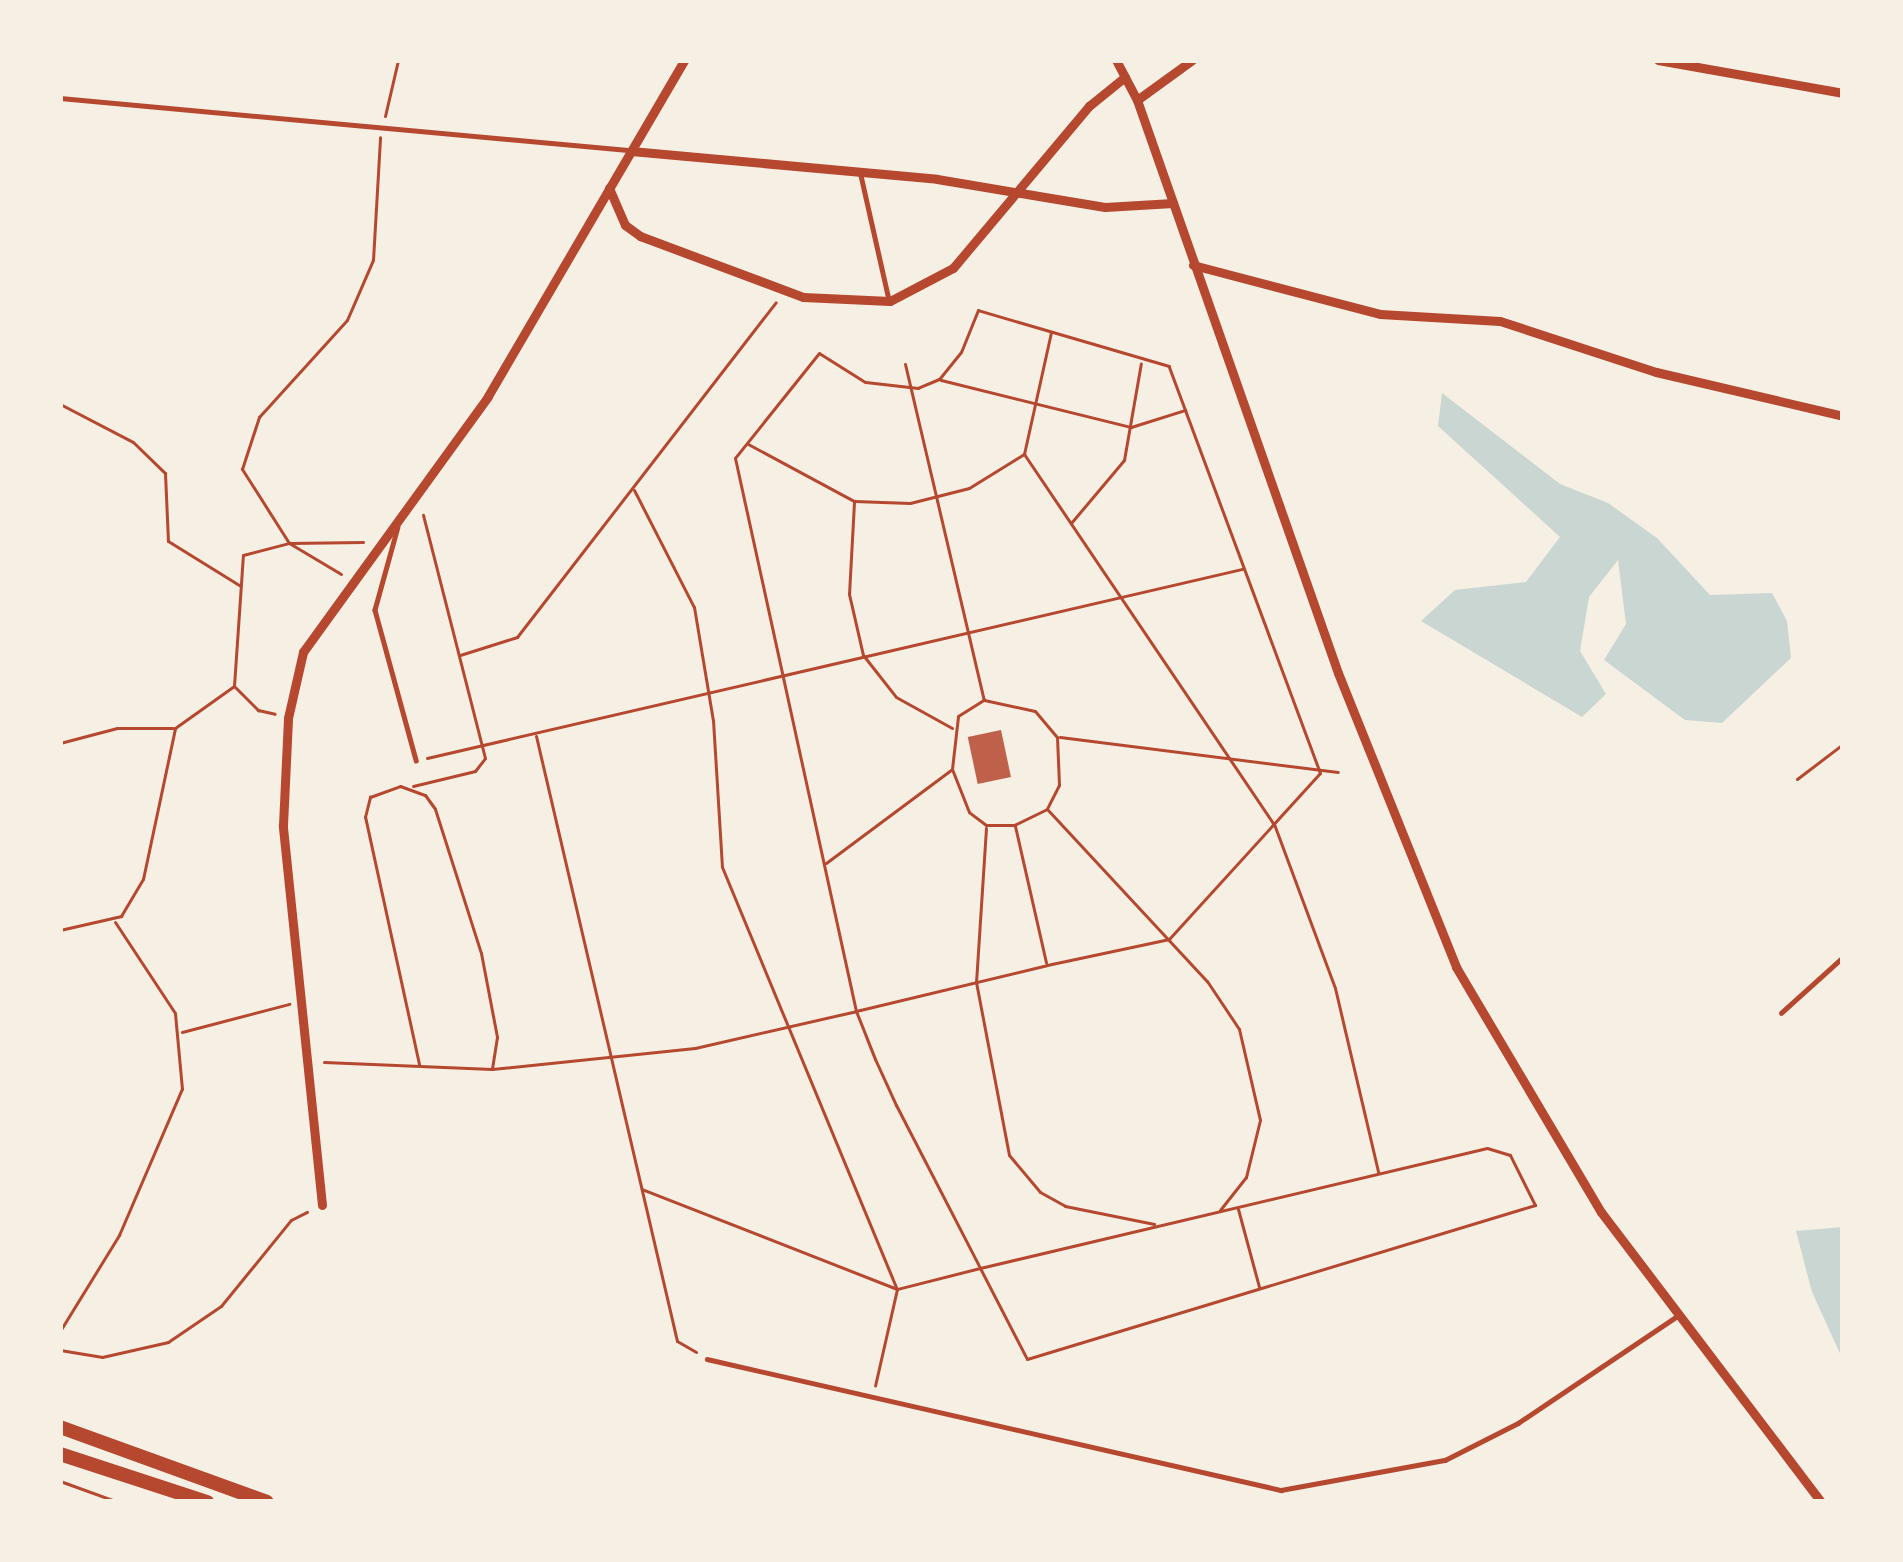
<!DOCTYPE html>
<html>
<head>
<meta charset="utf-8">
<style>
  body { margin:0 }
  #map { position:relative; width:1903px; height:1562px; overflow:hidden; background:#f6efe4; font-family:Quicksand,sans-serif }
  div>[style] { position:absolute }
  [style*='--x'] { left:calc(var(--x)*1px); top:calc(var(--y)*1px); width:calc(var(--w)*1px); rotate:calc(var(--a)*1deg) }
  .water>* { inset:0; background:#c9d6d2 }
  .building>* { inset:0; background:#bf614a; transform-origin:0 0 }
  .path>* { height:3px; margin:-1.5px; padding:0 1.5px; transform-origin:1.5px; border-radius:1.5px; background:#b5482f }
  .service>* { height:4.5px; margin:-2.25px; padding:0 2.25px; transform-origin:2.25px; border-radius:2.25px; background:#b5482f }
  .minor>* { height:9px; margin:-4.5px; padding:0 4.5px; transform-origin:4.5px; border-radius:4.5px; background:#b5482f }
  .primary>* { height:14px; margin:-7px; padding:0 7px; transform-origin:7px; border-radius:7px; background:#b5482f }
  span { translate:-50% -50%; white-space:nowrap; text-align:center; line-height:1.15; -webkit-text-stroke:10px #f6efe4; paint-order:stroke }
  .frame { position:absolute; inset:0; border:63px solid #f6efe4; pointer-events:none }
</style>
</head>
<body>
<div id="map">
  <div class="water">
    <i style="clip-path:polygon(1442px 393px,1560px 484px,1608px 503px,1657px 538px,1710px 595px,1772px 593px,1787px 621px,1791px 658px,1722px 723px,1685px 720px,1604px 660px,1626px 624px,1618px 560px,1589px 597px,1580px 651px,1606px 694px,1582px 717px,1421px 621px,1455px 590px,1526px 582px,1560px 537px,1438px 426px)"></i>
    <i style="clip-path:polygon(1843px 1227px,1843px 1360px,1812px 1292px,1796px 1231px)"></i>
  </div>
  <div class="building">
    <i style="left:1001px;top:730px;width:48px;height:34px;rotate:78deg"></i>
  </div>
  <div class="path">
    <i style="--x:385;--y:116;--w:57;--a:-76.9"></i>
    <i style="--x:905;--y:364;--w:345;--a:76.8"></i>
    <i style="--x:984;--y:700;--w:52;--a:12.2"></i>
    <i style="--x:1035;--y:711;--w:34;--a:50"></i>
    <i style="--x:1057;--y:737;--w:48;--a:87.6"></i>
    <i style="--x:1059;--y:785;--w:27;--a:117"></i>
    <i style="--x:1047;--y:809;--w:37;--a:154"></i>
    <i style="--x:1014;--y:825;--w:28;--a:180"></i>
    <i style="--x:986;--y:825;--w:21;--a:-143"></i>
    <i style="--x:969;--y:812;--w:46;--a:-111.6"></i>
    <i style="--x:952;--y:769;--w:53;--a:-83.5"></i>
    <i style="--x:958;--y:716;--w:31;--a:-32"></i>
    <i style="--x:941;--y:380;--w:196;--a:13.9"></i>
    <i style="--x:1131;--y:427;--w:57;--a:-17.5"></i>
    <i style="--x:60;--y:404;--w:82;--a:27.5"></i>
    <i style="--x:133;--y:442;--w:45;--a:44.1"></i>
    <i style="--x:165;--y:473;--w:68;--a:87.5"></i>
    <i style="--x:168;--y:541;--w:84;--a:31.8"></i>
    <i style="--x:748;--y:444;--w:120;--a:28.3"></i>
    <i style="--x:854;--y:501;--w:56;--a:2"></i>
    <i style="--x:910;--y:503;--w:61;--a:-14.3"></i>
    <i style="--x:969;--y:488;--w:65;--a:-31.7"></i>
    <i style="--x:1024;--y:454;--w:125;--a:-77.5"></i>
    <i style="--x:1024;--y:454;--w:447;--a:56"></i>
    <i style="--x:1274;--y:824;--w:175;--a:69.6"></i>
    <i style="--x:1335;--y:988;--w:189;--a:76.8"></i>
    <i style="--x:634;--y:490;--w:131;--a:62.9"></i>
    <i style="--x:694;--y:607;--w:115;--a:80.5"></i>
    <i style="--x:713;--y:720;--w:147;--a:86.5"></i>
    <i style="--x:722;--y:867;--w:457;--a:67.5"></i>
    <i style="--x:897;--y:1289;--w:99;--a:102.8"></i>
    <i style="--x:854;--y:502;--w:92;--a:93.1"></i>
    <i style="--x:849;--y:594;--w:63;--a:77.1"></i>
    <i style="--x:863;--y:655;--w:53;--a:51.8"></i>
    <i style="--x:896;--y:697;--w:64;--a:29"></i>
    <i style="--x:1071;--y:523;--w:82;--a:-49.9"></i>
    <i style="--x:1124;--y:460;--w:98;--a:-80.1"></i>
    <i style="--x:341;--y:574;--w:61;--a:-149.2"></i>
    <i style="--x:289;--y:543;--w:74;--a:-0.8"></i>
    <i style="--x:460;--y:655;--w:60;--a:-17.5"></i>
    <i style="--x:517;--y:637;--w:423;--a:-52.3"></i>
    <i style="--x:235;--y:687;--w:33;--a:45"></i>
    <i style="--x:258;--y:710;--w:17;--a:13"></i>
    <i style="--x:536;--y:736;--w:621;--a:76.88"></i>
    <i style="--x:677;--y:1341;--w:22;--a:30"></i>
    <i style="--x:1060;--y:737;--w:280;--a:7.2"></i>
    <i style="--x:60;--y:743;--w:59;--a:-14.7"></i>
    <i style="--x:117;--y:728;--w:56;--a:0"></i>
    <i style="--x:427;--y:758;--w:837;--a:-13.06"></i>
    <i style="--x:1797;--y:779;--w:58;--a:-37.3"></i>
    <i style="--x:413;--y:786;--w:64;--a:-13.6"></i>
    <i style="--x:475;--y:771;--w:16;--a:-52"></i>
    <i style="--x:485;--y:758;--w:251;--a:-104.3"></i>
    <i style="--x:1047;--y:809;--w:235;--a:47.1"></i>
    <i style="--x:1207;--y:981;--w:58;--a:56.3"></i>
    <i style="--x:1239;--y:1029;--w:93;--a:77"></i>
    <i style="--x:1260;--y:1120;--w:59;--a:103.8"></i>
    <i style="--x:1246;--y:1177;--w:42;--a:128.2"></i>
    <i style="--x:1015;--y:826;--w:140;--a:77.2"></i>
    <i style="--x:986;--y:828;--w:154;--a:93.7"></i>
    <i style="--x:976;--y:982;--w:176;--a:79.2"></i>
    <i style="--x:1009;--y:1155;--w:48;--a:50"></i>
    <i style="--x:1040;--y:1192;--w:29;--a:29"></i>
    <i style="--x:1065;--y:1206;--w:91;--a:11.4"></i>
    <i style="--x:826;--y:863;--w:157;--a:-36.7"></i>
    <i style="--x:60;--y:930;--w:63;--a:-12.9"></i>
    <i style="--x:121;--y:916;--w:43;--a:-59.3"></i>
    <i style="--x:143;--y:879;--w:154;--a:-78"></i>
    <i style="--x:175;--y:728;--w:72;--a:-35.4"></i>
    <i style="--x:234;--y:686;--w:131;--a:-86.1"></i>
    <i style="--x:243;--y:555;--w:48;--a:-14.6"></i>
    <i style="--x:289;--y:543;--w:88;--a:-122.4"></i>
    <i style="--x:242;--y:469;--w:55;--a:-71.9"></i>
    <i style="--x:259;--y:417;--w:131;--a:-47.8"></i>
    <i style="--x:347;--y:320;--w:65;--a:-66.6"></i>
    <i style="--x:373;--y:260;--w:123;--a:-86.7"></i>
    <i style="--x:182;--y:1032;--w:111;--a:-14.7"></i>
    <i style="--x:324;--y:1062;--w:168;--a:2.4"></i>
    <i style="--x:492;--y:1069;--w:204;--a:-5.9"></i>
    <i style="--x:695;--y:1048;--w:165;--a:-12.9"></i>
    <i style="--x:856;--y:1011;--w:196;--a:-13.5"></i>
    <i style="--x:1047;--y:965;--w:125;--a:-12"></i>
    <i style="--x:1169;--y:939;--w:224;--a:-47.7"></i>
    <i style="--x:1320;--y:773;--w:434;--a:-110.4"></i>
    <i style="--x:1169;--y:366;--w:199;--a:-163.7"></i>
    <i style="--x:978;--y:310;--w:45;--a:112"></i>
    <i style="--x:961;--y:352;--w:35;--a:129"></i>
    <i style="--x:939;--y:379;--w:23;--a:157"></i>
    <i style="--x:918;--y:388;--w:53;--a:-173.5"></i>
    <i style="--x:865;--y:382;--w:54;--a:-147.8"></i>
    <i style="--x:819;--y:353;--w:134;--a:128.7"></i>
    <i style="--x:735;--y:458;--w:566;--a:77.66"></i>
    <i style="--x:856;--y:1011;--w:52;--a:68.4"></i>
    <i style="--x:875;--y:1059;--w:51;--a:65.5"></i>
    <i style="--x:896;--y:1105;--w:183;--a:62.7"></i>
    <i style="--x:980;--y:1268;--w:102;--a:62.7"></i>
    <i style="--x:1027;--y:1359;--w:531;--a:-16.86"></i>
    <i style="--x:1535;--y:1205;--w:56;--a:-116.6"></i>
    <i style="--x:1510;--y:1155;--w:24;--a:-163"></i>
    <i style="--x:1487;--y:1148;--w:521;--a:166.68"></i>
    <i style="--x:980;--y:1268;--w:86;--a:165.8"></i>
    <i style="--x:897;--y:1289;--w:274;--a:-158.6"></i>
    <i style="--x:419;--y:1064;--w:253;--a:-102.3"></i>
    <i style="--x:365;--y:817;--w:21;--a:-76"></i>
    <i style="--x:370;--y:797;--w:32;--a:-20"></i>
    <i style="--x:400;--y:786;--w:27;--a:20"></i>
    <i style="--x:425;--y:795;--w:17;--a:54"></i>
    <i style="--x:435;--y:809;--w:151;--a:72.3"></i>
    <i style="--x:481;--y:953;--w:86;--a:79.2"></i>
    <i style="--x:497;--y:1037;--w:32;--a:99"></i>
    <i style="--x:1238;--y:1209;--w:81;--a:74.9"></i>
    <i style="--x:60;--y:1331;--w:113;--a:-58.4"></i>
    <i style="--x:119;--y:1235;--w:159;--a:-66.7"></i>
    <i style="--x:182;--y:1089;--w:76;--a:-95.3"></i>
    <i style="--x:175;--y:1013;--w:109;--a:-123.4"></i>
    <i style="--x:60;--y:1350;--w:43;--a:9.5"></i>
    <i style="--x:102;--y:1357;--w:68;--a:-12.8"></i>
    <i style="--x:168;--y:1342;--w:64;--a:-34.2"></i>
    <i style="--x:221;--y:1306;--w:111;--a:-50.9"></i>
    <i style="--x:291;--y:1220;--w:18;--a:-27"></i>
    <i style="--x:60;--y:1481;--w:62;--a:19.9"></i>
  </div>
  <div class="service">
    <i style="--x:60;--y:98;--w:570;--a:5.23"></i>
    <i style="--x:860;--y:171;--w:132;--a:77.3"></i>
    <i style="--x:398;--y:527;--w:86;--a:105.5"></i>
    <i style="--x:375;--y:610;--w:156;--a:74.7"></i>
    <i style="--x:1781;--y:1013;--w:84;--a:-42.1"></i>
    <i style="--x:707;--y:1359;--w:589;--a:12.86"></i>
    <i style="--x:1281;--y:1490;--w:167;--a:-10.4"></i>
    <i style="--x:1445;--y:1460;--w:82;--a:-26.9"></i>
    <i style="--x:1518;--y:1423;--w:192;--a:-33.9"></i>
  </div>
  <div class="minor">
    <i style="--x:1116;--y:60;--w:45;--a:62.3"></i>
    <i style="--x:1137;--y:100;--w:607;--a:70.67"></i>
    <i style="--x:1338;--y:673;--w:317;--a:68.1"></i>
    <i style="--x:1456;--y:967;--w:285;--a:59.4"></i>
    <i style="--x:1601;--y:1212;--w:364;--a:52.8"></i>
    <i style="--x:1658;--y:60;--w:188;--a:10.1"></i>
    <i style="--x:1137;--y:100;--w:68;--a:-36"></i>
    <i style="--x:631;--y:151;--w:307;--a:5.2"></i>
    <i style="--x:937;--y:179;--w:170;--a:9.5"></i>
    <i style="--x:1105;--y:207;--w:68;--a:-3.4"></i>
    <i style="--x:609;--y:188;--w:40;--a:66.6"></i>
    <i style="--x:625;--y:225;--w:19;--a:36"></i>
    <i style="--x:640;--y:236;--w:174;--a:20.5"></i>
    <i style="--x:803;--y:297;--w:87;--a:2.6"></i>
    <i style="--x:890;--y:301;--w:71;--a:-27.6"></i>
    <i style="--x:953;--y:268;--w:212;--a:-50"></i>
    <i style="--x:1089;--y:106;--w:46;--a:-38.9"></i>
    <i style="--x:1193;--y:265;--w:193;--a:14.7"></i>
    <i style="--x:1380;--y:314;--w:120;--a:3.3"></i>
    <i style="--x:1500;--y:321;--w:164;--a:18.1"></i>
    <i style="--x:1656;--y:372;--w:192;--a:13.2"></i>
    <i style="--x:322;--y:1205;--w:382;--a:-95.9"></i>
    <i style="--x:283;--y:825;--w:107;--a:-87.3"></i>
    <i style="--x:288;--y:718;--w:68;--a:-77.2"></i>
    <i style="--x:303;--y:652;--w:316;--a:-54.1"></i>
    <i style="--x:488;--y:396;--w:389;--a:-59.7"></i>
  </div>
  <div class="primary">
    <i style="--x:60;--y:1427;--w:220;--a:19.9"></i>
    <i style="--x:60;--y:1454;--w:155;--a:18.1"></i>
  </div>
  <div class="frame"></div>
</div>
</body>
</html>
